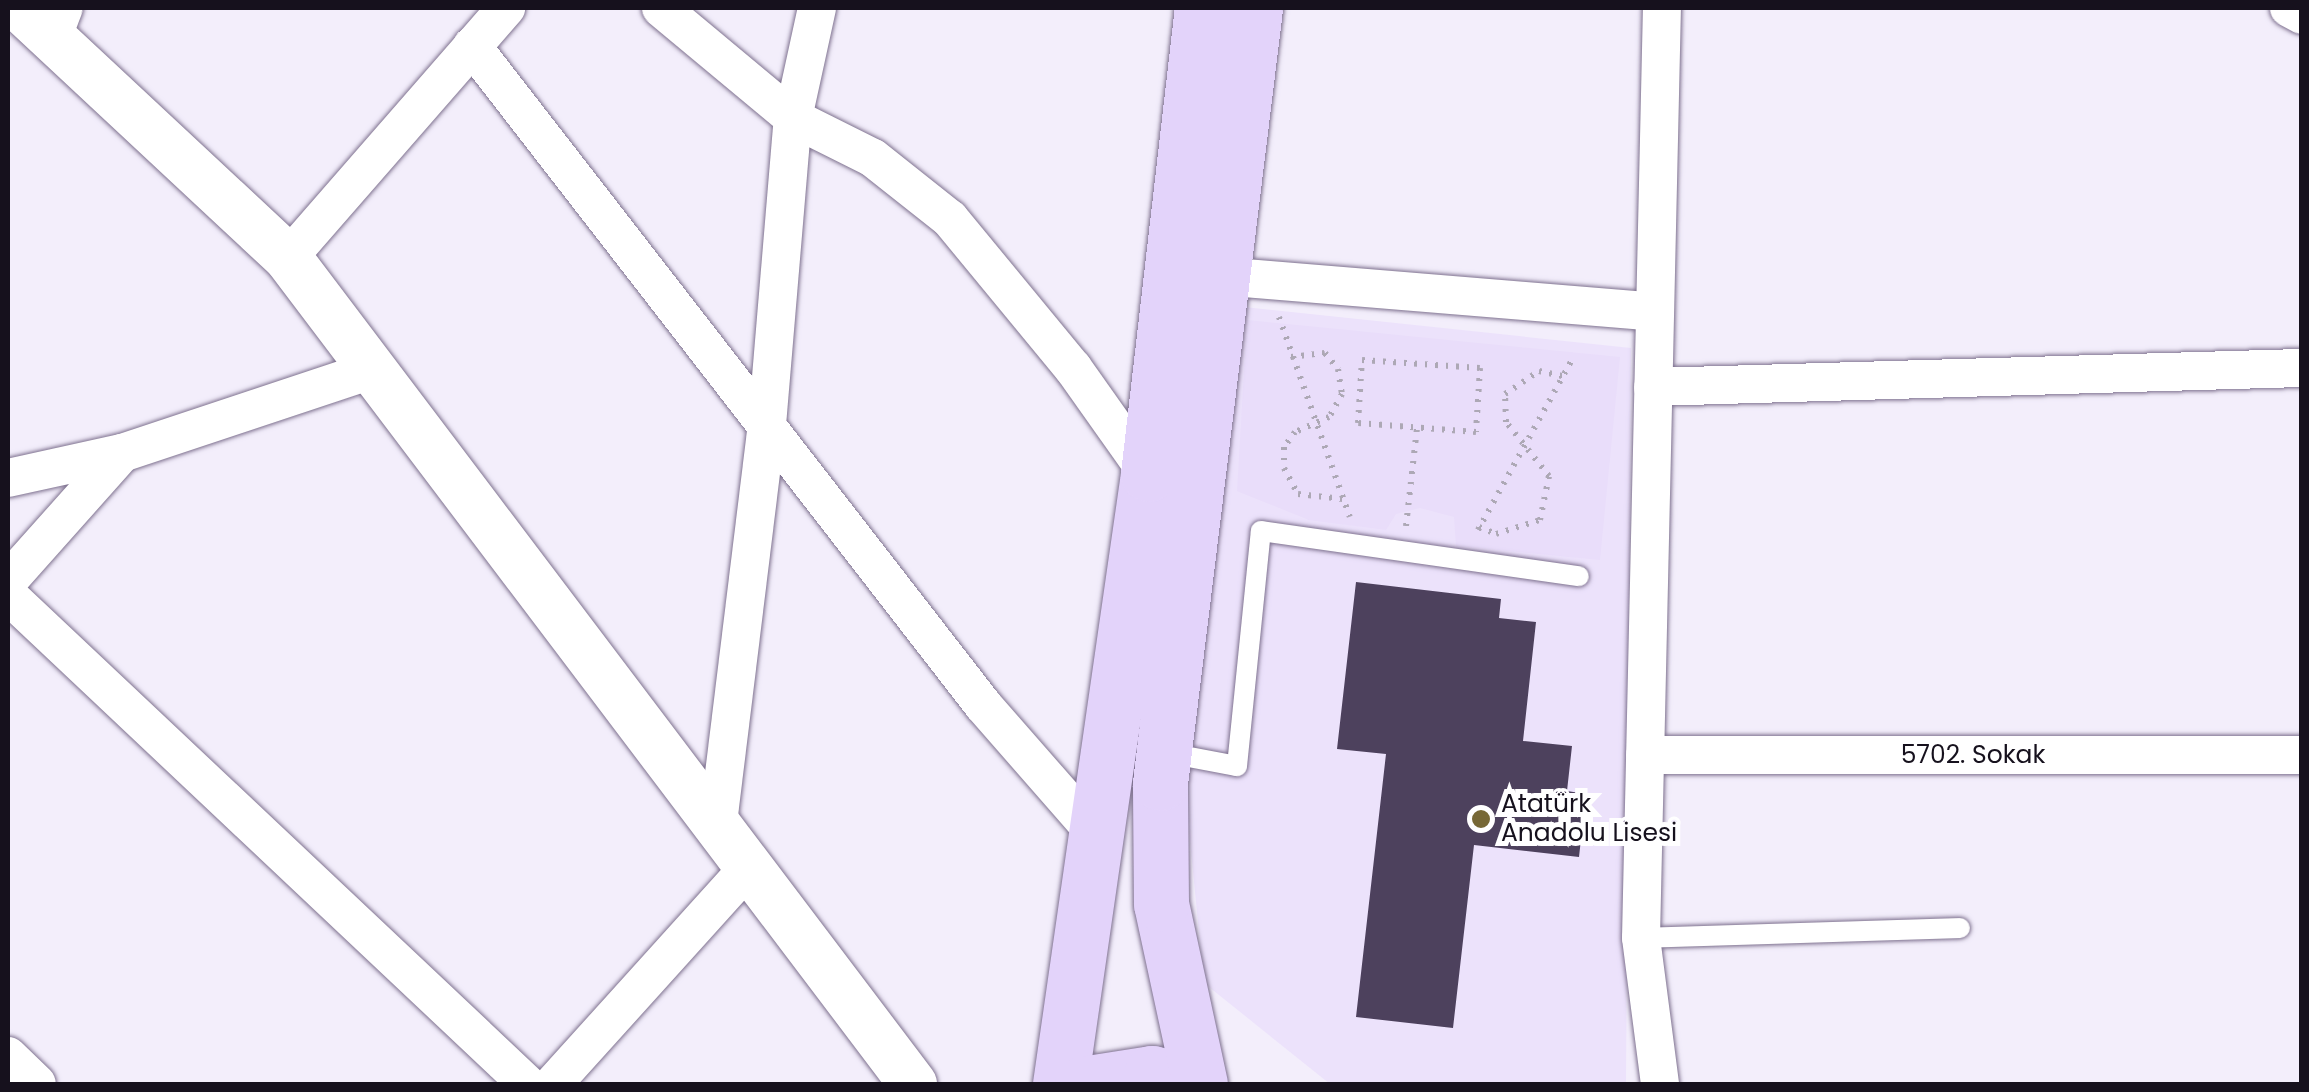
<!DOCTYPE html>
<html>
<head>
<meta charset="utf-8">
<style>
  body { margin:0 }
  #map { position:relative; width:2309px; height:1092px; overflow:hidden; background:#f3eefb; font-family:Poppins,sans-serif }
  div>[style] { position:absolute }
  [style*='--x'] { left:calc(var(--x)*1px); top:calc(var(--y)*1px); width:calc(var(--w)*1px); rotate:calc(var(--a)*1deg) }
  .built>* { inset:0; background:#ece2fb }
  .green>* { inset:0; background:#e9ddfa }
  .building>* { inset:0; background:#4d415d }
  .path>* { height:6px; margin-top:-3px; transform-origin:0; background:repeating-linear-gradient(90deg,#ada8b5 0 2.5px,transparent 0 10.5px) }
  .roads { filter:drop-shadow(0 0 2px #7e718f) drop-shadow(0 0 2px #7e718f) }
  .service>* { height:20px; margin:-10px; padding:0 10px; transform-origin:10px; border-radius:10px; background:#fff }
  .minor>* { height:38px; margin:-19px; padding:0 19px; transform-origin:19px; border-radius:19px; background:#fff }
  .tertiary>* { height:48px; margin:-24px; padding:0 24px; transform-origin:24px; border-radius:24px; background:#fff }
  .primary>* { height:55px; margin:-27.5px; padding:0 27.5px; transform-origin:27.5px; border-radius:27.5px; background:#e3d3fa }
  .dots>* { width:28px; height:28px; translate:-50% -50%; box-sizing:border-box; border:5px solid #fff; border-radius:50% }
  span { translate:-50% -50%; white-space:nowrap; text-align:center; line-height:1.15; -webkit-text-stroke:10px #fff; paint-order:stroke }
  .street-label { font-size:25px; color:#16111d }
  .poi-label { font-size:25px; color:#16111d }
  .left { translate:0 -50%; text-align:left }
  .frame { position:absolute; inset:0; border:10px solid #16111d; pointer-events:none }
</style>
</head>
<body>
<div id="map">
  <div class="built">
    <i style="clip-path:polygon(1235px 306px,1631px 348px,1626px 1084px,1330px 1084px,1204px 983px,1185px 790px)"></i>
  </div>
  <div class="green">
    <i style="clip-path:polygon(1247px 320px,1620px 357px,1600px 560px,1456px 546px,1454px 517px,1420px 508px,1396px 514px,1386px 530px,1309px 520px,1237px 491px)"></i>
  </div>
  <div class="building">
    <i style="clip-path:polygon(1356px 582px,1501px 599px,1499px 618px,1536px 622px,1523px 741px,1572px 746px,1567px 791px,1586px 794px,1579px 857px,1474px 845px,1453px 1028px,1356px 1017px,1386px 754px,1337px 749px)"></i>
  </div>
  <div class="path">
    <i style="--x:1279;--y:317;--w:212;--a:70.5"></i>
    <i style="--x:1291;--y:357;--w:34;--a:-7"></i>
    <i style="--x:1325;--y:353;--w:21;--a:51"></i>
    <i style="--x:1338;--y:369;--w:25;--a:81"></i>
    <i style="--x:1342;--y:394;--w:26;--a:119"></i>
    <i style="--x:1329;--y:417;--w:37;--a:156"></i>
    <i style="--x:1295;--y:432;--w:19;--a:126"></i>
    <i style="--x:1284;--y:447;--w:21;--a:90"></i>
    <i style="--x:1284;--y:468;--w:30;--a:62"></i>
    <i style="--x:1298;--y:494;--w:45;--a:6.3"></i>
    <i style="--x:1362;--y:360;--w:118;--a:3.9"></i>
    <i style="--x:1480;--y:368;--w:64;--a:93.6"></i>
    <i style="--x:1476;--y:432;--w:118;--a:-175.6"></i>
    <i style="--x:1358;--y:423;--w:63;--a:-86.4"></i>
    <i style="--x:1406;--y:526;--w:99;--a:-83.6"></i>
    <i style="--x:1479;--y:527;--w:18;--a:22"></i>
    <i style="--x:1496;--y:534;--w:46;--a:-17.7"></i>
    <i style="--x:1540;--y:520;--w:45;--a:-78.4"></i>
    <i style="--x:1549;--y:476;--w:69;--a:-128.5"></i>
    <i style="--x:1506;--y:422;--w:28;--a:-92"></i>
    <i style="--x:1505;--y:394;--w:41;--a:-34.1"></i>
    <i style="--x:1539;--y:371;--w:25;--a:12"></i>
    <i style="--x:1478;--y:530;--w:194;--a:-61.1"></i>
  </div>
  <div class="roads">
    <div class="service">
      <i style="--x:1168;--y:753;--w:70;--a:10.7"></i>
      <i style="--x:1237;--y:766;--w:236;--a:-84.2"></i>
      <i style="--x:1261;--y:531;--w:321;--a:8.1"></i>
      <i style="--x:1641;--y:938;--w:319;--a:-1.8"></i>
    </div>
    <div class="minor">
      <i style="--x:661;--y:8;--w:172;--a:39.8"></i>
      <i style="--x:793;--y:118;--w:89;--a:26.6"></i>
      <i style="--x:873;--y:158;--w:98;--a:38.4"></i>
      <i style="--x:950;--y:219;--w:193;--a:50.5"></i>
      <i style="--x:1073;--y:368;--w:130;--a:54.7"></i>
      <i style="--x:2289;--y:8;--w:15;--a:28"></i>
      <i style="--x:53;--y:36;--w:30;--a:-69"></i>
      <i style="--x:472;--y:46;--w:834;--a:52.21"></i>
      <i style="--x:983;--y:705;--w:170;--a:48.8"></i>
      <i style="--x:288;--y:258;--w:332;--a:-48.9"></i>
      <i style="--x:1221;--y:276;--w:435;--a:4.7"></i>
      <i style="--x:1653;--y:387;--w:649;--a:-1.68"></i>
      <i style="--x:8;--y:478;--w:117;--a:-12.4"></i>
      <i style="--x:8;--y:581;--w:171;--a:-48.3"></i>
      <i style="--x:122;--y:453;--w:259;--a:-18.4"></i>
      <i style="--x:8;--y:595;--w:713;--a:43.3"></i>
      <i style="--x:1645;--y:755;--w:657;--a:0"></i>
      <i style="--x:717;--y:831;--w:409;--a:-83"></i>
      <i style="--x:767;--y:425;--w:308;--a:-85.2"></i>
      <i style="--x:793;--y:118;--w:113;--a:-77.7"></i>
      <i style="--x:8;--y:1056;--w:40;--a:44"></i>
      <i style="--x:553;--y:1084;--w:290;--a:-47.9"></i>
      <i style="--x:1660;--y:1084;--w:147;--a:-97.4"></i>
      <i style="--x:1641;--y:938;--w:930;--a:-88.71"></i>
    </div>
    <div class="tertiary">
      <i style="--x:20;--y:8;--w:367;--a:43"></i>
      <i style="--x:288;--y:258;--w:1036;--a:52.89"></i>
    </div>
    <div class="primary">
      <i style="--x:1060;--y:1084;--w:616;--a:-81.79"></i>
      <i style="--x:1148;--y:474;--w:469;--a:-83.4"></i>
      <i style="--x:1082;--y:1084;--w:71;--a:-8.9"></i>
      <i style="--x:1152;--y:1073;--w:47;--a:13.4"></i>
      <i style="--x:1200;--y:1084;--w:184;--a:-102.2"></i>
      <i style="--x:1161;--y:904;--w:121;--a:-90.5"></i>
      <i style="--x:1160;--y:783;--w:781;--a:-83.01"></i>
    </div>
  </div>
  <div class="dots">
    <i style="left:1481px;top:819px;background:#776836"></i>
  </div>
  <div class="street-label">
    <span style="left:1973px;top:755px">5702. Sokak</span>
  </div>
  <div class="poi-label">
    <span class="left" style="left:1501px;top:819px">Atatürk<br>Anadolu Lisesi</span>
  </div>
  <div class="frame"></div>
</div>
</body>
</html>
